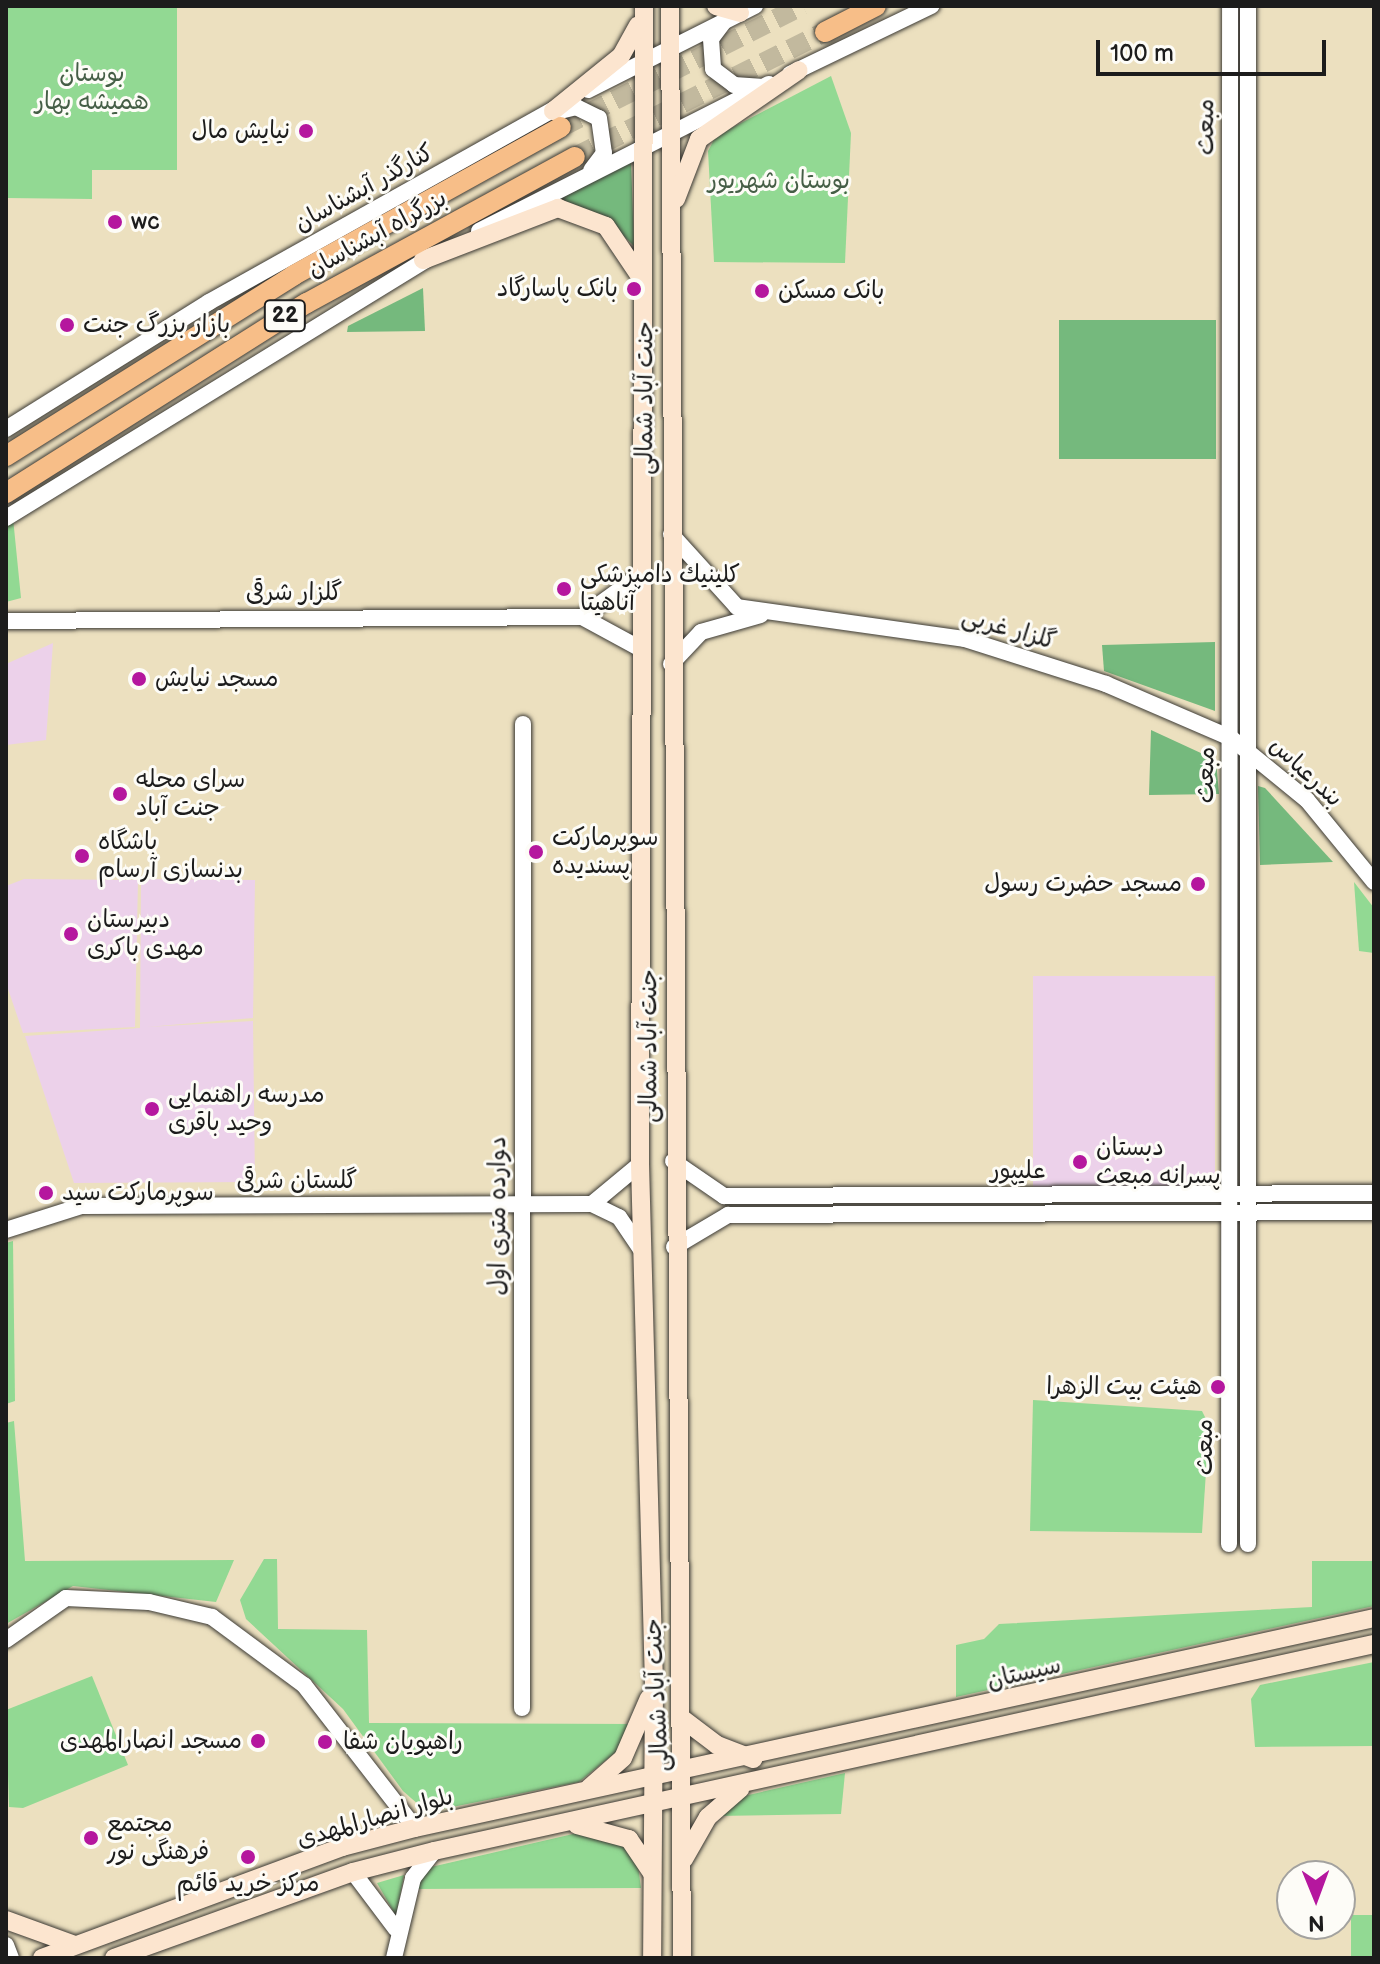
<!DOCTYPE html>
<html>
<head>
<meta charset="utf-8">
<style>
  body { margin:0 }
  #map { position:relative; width:1380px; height:1964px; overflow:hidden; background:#ece0bf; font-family:"Balsamiq Sans","Playpen Sans Arabic",sans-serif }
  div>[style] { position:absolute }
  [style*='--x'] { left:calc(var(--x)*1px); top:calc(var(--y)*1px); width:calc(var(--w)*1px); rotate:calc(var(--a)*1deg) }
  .built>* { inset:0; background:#ecd1ea; transform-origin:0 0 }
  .green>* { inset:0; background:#92d993; transform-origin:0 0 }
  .forest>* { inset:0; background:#75b97d; transform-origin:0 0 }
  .trunk-tunnel>* { height:20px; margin-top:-10px; transform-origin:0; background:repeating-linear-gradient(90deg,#c2b99e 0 20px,transparent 0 30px) }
  .roads { filter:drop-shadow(0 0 2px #3b3934) drop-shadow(0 0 2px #3b3934) }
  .tertiary>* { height:16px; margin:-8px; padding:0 8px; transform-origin:8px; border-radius:8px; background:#fff }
  .secondary>* { height:18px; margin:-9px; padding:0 9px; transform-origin:9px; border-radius:9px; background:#fce5cf }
  .trunk>* { height:20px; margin:-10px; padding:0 10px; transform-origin:10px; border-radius:10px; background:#f7be88 }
  .dots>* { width:22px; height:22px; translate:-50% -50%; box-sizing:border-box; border:4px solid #fdfcf7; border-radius:50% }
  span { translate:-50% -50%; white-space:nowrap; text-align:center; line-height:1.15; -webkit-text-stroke:6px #fdfcf7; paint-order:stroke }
  .shield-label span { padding:2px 6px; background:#fdfcf7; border:2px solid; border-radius:6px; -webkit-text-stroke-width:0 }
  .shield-label { font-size:22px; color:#1c1c1c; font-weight:700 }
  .park-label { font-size:24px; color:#455e46 }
  .street-label { font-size:24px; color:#1c1c1c }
  .poi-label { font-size:24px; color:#1c1c1c }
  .right { translate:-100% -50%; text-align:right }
  .left { translate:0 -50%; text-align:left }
  .frame { position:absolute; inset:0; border:8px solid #1c1c1c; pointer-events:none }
  .north { position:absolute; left:1276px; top:1860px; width:80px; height:80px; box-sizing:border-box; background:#fdfcf7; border:2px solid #a3a29f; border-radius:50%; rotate:179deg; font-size:22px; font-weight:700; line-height:32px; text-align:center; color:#1c1c1c }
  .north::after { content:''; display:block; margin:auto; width:28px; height:36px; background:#b5179e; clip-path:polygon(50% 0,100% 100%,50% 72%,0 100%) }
  .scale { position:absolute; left:1096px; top:40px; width:230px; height:36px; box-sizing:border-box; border:4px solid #1c1c1c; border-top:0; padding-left:10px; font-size:24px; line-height:28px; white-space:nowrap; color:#1c1c1c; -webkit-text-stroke:6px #fdfcf7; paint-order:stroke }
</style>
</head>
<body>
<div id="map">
  <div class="built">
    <i style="clip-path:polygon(53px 643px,46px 740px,6px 745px,6px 664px)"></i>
    <i style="clip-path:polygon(24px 879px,138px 880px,135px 1027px,23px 1033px,6px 983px,6px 886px)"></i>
    <i style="clip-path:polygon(141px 879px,255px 880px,253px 1018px,147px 1027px,253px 1021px,255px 1182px,74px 1183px,25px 1036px,140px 1028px)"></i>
    <i style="left:1033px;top:976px;width:182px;height:211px"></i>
  </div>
  <div class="green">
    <i style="clip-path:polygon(6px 6px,177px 6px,177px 170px,92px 170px,92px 199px,6px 198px)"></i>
    <i style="clip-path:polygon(831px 76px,851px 133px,845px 263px,714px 262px,708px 151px,716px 136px)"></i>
    <i style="clip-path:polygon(13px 518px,21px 598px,6px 602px,6px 522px)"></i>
    <i style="clip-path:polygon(1354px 882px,1374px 908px,1374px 953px,1359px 951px)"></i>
    <i style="clip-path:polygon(13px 1241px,15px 1401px,6px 1404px,6px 1243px)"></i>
    <i style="clip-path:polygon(1033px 1400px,1202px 1411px,1209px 1425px,1202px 1533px,1030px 1531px)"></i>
    <i style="clip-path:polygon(14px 1421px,25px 1561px,234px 1560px,216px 1602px,73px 1586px,6px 1624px,6px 1423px)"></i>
    <i style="clip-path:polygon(264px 1559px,277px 1559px,278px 1629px,367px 1630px,369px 1723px,633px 1724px,627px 1743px,579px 1782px,427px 1812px,403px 1791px,343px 1709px,246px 1619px,240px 1600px)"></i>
    <i style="clip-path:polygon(1312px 1561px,1374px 1561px,1374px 1606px,956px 1697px,956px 1645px,984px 1639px,999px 1624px,1312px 1607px)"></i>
    <i style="clip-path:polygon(1374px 1662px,1374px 1746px,1255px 1747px,1251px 1699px,1260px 1685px)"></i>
    <i style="clip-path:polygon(92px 1676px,128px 1765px,23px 1808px,9px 1807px,6px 1710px)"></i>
    <i style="clip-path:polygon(845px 1773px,841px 1814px,717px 1816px,735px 1798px)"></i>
    <i style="clip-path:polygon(586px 1831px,613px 1836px,637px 1859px,641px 1888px,415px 1889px,431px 1867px)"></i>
    <i style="clip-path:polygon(404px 1875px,396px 1916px,377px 1883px)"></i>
    <i style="left:1374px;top:1915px;width:43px;height:23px;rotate:90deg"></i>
  </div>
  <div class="forest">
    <i style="clip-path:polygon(631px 160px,634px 246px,607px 220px,544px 206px)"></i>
    <i style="clip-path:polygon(423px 288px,425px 331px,347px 332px,348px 326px)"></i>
    <i style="left:1059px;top:320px;width:157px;height:139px"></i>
    <i style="clip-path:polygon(1215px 642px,1215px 711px,1104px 671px,1102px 645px)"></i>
    <i style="clip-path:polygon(1151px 730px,1216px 760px,1219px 794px,1149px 795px)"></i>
    <i style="clip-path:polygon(1258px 786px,1265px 788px,1333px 862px,1260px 865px)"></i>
  </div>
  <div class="trunk-tunnel">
    <i style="--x:561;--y:127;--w:270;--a:-26.7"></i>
    <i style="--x:575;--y:157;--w:280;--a:-26.6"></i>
  </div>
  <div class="roads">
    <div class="tertiary">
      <i style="--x:723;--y:23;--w:20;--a:127"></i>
      <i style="--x:711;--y:39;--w:30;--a:86"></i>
      <i style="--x:713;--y:69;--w:26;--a:37"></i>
      <i style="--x:734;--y:85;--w:26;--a:4"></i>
      <i style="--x:790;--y:74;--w:157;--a:-25.7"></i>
      <i style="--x:588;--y:90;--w:187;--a:-26.7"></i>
      <i style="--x:556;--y:112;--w:21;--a:-14"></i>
      <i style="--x:576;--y:107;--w:25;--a:26"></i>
      <i style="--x:599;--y:118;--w:35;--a:82"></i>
      <i style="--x:604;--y:153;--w:21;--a:127"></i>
      <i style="--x:479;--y:231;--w:325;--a:-26.9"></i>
      <i style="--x:6;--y:429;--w:239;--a:-32"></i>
      <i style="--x:209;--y:302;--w:406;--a:-29.2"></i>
      <i style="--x:6;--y:518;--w:502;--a:-31.57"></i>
      <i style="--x:671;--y:534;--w:98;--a:47.9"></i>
      <i style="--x:737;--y:607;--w:230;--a:8"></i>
      <i style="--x:965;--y:639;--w:148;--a:17.7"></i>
      <i style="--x:1106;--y:684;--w:136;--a:23.4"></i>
      <i style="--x:1231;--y:738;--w:98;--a:39.2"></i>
      <i style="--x:1307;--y:800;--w:106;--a:50.7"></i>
      <i style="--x:582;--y:617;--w:72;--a:-35.9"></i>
      <i style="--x:6;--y:621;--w:576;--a:-0.4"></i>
      <i style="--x:582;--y:617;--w:67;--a:28.5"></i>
      <i style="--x:671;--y:664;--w:44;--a:-46.8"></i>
      <i style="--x:701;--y:632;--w:62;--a:-15.8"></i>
      <i style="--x:673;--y:1161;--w:62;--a:34.5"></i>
      <i style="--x:724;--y:1196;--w:650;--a:-0.26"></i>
      <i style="--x:592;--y:1204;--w:62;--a:-39.8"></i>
      <i style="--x:6;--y:1230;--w:79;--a:-17.7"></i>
      <i style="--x:81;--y:1206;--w:511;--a:-0.22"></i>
      <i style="--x:592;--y:1204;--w:30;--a:26"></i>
      <i style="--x:619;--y:1217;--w:41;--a:55.9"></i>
      <i style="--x:674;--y:1247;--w:63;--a:-30.7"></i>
      <i style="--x:728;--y:1215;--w:646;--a:-0.27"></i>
      <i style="--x:1229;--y:1544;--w:1538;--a:-89.96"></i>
      <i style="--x:1248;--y:1544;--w:1538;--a:-90"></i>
      <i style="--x:6;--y:1640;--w:73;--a:-35"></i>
      <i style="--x:66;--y:1598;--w:83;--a:2.8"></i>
      <i style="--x:149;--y:1602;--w:65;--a:13.4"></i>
      <i style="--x:212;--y:1617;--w:114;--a:36.5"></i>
      <i style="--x:304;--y:1685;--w:181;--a:52.2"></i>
      <i style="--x:522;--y:1708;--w:984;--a:-89.94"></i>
      <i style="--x:353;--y:1872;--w:71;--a:53"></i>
      <i style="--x:6;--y:1945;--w:14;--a:69"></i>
      <i style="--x:394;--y:1958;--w:82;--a:-76.6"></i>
      <i style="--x:413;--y:1878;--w:34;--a:-52"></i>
    </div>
    <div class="secondary">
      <i style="--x:644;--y:6;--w:1158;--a:90.2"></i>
      <i style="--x:640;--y:1164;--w:521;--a:88.46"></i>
      <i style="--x:654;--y:1685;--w:273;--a:90.4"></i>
      <i style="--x:670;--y:6;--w:1952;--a:89.65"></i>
      <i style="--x:716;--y:6;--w:25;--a:16"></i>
      <i style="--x:553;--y:111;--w:87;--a:-39"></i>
      <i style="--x:621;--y:56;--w:35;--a:-61"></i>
      <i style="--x:676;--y:199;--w:64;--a:-69"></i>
      <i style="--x:699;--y:139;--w:121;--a:-34.6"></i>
      <i style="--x:423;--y:260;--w:145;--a:-21.1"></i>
      <i style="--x:558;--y:208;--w:51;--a:20.6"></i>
      <i style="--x:606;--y:226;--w:59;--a:56"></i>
      <i style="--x:684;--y:1720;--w:41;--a:37.1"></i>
      <i style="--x:717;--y:1745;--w:39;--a:21"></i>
      <i style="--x:589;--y:1788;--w:45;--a:-41.4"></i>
      <i style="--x:623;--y:1758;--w:65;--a:-66.6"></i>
      <i style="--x:577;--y:1825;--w:54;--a:15.1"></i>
      <i style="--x:629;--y:1839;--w:40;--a:56"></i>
      <i style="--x:684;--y:1859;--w:48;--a:-60.3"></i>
      <i style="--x:708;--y:1817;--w:43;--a:-41.2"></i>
      <i style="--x:6;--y:1920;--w:73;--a:19.9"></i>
      <i style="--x:42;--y:1958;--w:320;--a:-20.3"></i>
      <i style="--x:342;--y:1847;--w:75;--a:-14.6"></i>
      <i style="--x:415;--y:1828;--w:982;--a:-12.35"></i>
      <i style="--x:114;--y:1958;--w:254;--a:-19.8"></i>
      <i style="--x:353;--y:1872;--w:84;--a:-14.5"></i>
      <i style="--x:434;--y:1851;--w:963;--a:-12.42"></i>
    </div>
    <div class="trunk">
      <i style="--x:825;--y:32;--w:57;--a:-27"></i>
      <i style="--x:6;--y:456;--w:340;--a:-32.1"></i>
      <i style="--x:294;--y:275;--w:305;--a:-29"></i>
      <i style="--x:6;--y:493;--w:356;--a:-32.3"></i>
      <i style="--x:307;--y:303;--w:305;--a:-28.6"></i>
    </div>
  </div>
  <div class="dots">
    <i style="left:306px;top:131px;background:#b5179e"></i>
    <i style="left:115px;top:222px;background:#b5179e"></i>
    <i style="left:634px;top:289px;background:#b5179e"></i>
    <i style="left:762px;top:291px;background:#b5179e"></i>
    <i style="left:67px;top:325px;background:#b5179e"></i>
    <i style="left:564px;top:589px;background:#b5179e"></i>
    <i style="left:139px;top:679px;background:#b5179e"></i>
    <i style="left:120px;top:794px;background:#b5179e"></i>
    <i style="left:536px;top:852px;background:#b5179e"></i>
    <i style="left:82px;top:856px;background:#b5179e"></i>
    <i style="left:1198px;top:884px;background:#b5179e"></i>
    <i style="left:71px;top:934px;background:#b5179e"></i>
    <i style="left:152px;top:1109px;background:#b5179e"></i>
    <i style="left:1080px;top:1162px;background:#b5179e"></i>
    <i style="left:46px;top:1193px;background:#b5179e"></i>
    <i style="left:1218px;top:1387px;background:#b5179e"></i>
    <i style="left:258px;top:1741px;background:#b5179e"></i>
    <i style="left:325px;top:1742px;background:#b5179e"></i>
    <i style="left:91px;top:1838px;background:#b5179e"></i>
    <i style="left:248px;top:1857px;background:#b5179e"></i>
  </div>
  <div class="shield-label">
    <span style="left:285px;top:316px">22</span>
  </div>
  <div class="park-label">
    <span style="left:92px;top:88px">بوستان<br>همیشه بهار</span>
    <span style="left:779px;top:181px">بوستان شهریور</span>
  </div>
  <div class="street-label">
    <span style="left:1206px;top:127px;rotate:-90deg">مبعث</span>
    <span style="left:364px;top:188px;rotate:-29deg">کنارگذر آبشناسان</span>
    <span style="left:377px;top:234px;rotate:-29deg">بزرگراه آبشناسان</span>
    <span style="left:645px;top:398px;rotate:-90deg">جنت آباد شمالی</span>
    <span style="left:294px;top:593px">گلزار شرقی</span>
    <span style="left:1009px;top:629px;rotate:16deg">گلزار غربی</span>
    <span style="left:1306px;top:772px;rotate:43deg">بندرعباس</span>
    <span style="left:1206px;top:775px;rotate:-89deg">مبعث</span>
    <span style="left:649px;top:1046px;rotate:-90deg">جنت آباد شمالی</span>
    <span style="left:1018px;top:1171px">علیپور</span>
    <span style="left:297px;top:1181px">گلستان شرقی</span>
    <span style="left:498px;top:1216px;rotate:-90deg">دوارده متری اول</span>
    <span style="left:1205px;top:1447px;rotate:-90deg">مبعث</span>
    <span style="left:1024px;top:1673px;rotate:-13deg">سیستان</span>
    <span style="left:657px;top:1695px;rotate:-93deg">جنت آباد شمالی</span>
    <span style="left:375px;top:1818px;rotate:-16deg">بلوار انصارالمهدی</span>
  </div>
  <div class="poi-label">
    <span class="right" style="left:290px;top:131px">نیایش مال</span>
    <span class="left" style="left:131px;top:222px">wc</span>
    <span class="right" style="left:618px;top:289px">بانک پاسارگاد</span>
    <span class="left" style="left:778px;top:291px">بانک مسکن</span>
    <span class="left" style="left:83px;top:325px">بازار بزرگ جنت</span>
    <span class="left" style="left:580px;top:589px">كلينيك دامپزشكی<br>آناهيتا</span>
    <span class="left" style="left:155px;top:679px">مسجد نیایش</span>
    <span class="left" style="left:136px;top:794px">سرای محله<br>جنت آباد</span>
    <span class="left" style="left:552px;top:852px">سوپرمارکت<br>پسندیده</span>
    <span class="left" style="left:98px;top:856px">باشگاه<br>بدنسازی آرسام</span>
    <span class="right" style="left:1182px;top:884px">مسجد حضرت رسول</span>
    <span class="left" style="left:87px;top:934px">دبیرستان<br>مهدی باکری</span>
    <span class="left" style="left:168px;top:1109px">مدرسه راهنمایی<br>وحید باقری</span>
    <span class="left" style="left:1096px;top:1162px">دبستان<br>پسرانه مبعث</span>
    <span class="left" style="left:62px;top:1193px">سوپرمارکت سید</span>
    <span class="right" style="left:1202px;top:1387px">هیئت بیت الزهرا</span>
    <span class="right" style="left:242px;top:1741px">مسجد انصارالمهدی</span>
    <span class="left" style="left:343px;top:1742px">راهپویان شفا</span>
    <span class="left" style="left:107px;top:1838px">مجتمع<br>فرهنگی نور</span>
    <span style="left:248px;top:1884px">مرکز خرید قائم</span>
  </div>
  <div class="frame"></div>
  <div class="north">N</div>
  <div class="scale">100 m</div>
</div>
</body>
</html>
